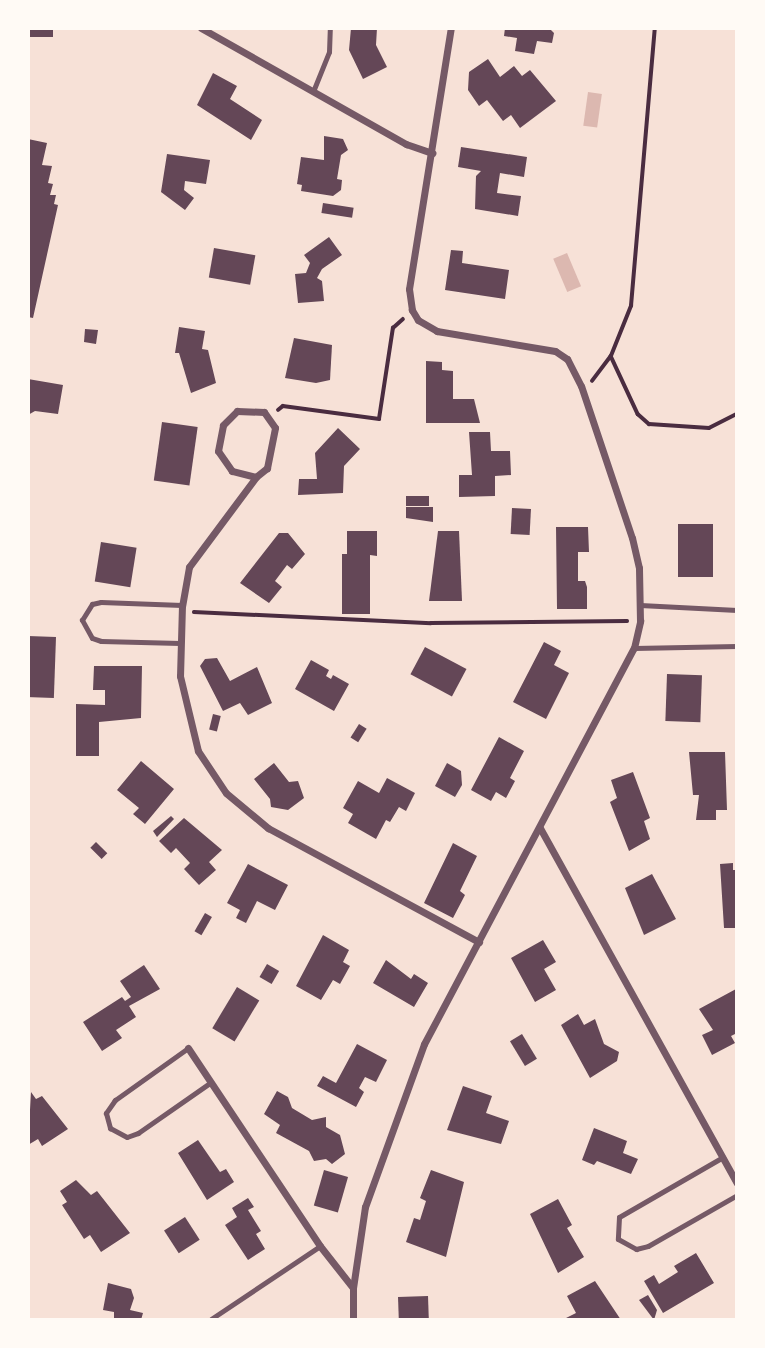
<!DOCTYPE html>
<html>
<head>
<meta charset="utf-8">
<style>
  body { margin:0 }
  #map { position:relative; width:765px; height:1348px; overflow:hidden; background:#f7e1d7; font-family:"Fira Sans Condensed",sans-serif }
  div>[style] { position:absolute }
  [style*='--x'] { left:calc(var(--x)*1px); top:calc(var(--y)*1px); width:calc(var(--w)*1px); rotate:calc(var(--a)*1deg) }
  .water>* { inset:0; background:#dcb8b0; transform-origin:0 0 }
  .building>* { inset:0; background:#644757; transform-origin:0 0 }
  .path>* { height:3.5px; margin:-1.75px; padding:0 1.75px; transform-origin:1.75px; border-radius:1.75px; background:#4a2c40 }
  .service>* { height:5px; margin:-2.5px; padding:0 2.5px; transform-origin:2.5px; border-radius:2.5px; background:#755966 }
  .minor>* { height:7px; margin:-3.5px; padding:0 3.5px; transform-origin:3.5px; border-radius:3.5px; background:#755966 }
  span { translate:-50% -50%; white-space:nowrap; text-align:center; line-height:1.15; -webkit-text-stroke:7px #fffaf5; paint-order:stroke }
  .frame { position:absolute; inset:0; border:30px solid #fffaf5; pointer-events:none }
</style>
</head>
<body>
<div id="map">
  <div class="water">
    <i style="left:588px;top:92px;width:14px;height:34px;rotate:8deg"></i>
    <i style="left:567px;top:253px;width:36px;height:15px;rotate:67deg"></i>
  </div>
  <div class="building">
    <i style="left:28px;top:28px;width:25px;height:9px"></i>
    <i style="clip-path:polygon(351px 28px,377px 28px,376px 45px,387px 67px,363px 79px,349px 50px)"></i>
    <i style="clip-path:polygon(505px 28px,549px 28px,554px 33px,552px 43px,537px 41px,534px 54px,515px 51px,517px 38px,504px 36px)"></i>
    <i style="clip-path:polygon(488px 59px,500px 77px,514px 66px,522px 76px,530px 70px,556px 101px,520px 128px,511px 115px,503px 121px,487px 100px,479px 106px,468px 90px,469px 72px)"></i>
    <i style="clip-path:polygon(213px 73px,237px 86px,230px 99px,262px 120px,251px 140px,197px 105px)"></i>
    <i style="clip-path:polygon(324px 136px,343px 139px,348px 150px,341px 155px,337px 179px,342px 180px,341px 190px,333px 196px,301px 191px,302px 185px,297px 184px,301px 157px,324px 160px)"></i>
    <i style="clip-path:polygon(28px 139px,47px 143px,42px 165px,52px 166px,48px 183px,53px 184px,50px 195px,56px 195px,54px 204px,58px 205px,33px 318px,28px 317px)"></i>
    <i style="clip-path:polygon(461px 147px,527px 157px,524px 177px,500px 173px,497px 193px,521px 196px,518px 216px,475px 209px,476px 176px,481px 171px,458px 167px)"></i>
    <i style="clip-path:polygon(167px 154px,210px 160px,206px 184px,185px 181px,184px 190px,194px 198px,185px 210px,161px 192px)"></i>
    <i style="left:323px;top:203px;width:31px;height:10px;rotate:9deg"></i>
    <i style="clip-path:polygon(329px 237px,342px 255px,322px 269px,317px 278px,322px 281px,324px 301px,298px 303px,295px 274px,306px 273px,310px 263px,304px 255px)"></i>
    <i style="left:214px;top:248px;width:42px;height:30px;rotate:10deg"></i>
    <i style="clip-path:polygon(451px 250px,463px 251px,462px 263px,509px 270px,505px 299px,445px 290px)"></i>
    <i style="clip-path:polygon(179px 327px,205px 331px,202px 349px,208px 350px,216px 383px,191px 393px,179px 353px,175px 353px)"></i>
    <i style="clip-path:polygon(85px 329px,98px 330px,96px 344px,84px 342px)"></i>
    <i style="clip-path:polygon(294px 338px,332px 345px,330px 380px,316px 383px,285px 378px)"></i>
    <i style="clip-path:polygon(426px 361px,442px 362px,442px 370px,453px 371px,453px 399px,474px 399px,480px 423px,426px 423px)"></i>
    <i style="clip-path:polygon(28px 379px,63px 385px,58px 414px,35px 411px,28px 415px)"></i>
    <i style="left:162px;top:422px;width:36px;height:59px;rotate:8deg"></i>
    <i style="clip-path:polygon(338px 428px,360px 449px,344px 466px,343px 493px,298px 495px,299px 479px,317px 479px,315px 453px)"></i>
    <i style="clip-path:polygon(469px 432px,490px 432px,491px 451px,510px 451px,511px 475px,495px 476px,495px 496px,459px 497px,459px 475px,472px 475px)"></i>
    <i style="left:406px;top:496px;width:23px;height:10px"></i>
    <i style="clip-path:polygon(406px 507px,433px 507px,433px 522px,406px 518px)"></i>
    <i style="left:512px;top:508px;width:19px;height:26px;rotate:3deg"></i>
    <i style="left:678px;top:524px;width:35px;height:53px"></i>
    <i style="clip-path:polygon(556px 527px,588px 527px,589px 552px,578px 552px,578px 581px,585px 581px,587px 587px,587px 609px,557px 609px)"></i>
    <i style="clip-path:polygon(347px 531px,377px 531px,377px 556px,370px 555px,370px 614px,342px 614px,342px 554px,347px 554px)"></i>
    <i style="clip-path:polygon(438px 531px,459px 531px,462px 601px,429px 601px)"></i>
    <i style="clip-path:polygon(279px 533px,288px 533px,305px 554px,292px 569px,287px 565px,275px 581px,282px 587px,269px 603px,240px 583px)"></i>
    <i style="left:101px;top:542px;width:36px;height:40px;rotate:9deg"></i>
    <i style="left:56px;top:637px;width:61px;height:28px;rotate:92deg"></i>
    <i style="clip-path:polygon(544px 642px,561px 651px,554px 665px,569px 673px,546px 719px,513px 702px)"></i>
    <i style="left:425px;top:647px;width:47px;height:31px;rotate:28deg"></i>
    <i style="clip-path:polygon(217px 658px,230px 681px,257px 667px,272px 703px,248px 715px,240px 703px,223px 711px,200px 666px,205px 659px)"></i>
    <i style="clip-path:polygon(311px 660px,329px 670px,326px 676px,331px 679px,333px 675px,349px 684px,334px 711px,295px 689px)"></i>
    <i style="clip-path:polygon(94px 666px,142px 666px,141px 718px,99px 722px,99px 756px,76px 756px,76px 704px,105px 705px,105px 690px,93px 690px)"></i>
    <i style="left:667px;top:674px;width:35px;height:47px;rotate:2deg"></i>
    <i style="left:213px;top:714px;width:8px;height:16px;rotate:14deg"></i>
    <i style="left:359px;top:724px;width:9px;height:16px;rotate:32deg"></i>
    <i style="clip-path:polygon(499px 737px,524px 751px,510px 778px,515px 781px,506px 798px,496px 792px,491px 801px,471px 790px)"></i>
    <i style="clip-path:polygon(689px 752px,725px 752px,727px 810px,716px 810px,716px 820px,696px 820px,699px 795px,693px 795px)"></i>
    <i style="clip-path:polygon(141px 761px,174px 789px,145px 824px,133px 814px,139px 808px,117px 790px)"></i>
    <i style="clip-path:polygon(274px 763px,289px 782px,298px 781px,304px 798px,288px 810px,271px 807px,270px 799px,254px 779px)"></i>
    <i style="clip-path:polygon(447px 763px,461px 771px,462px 785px,455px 797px,435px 786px)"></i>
    <i style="clip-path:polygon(633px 772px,650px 818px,644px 821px,650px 839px,629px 851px,610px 802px,617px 798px,611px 780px)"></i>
    <i style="clip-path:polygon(387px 778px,415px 793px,406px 811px,399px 807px,390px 822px,386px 820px,376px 839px,348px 823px,353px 814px,343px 808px,358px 781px,379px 793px)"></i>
    <i style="clip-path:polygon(171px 816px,174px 819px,157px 837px,153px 831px)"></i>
    <i style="clip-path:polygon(184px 818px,222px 850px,209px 862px,216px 870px,199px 885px,184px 869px,190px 863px,176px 848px,171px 853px,159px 841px)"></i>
    <i style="left:96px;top:842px;width:16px;height:8px;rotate:45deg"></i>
    <i style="clip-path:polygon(453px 843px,477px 856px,460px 891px,465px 895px,453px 918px,424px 903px)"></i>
    <i style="clip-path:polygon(733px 863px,733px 870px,737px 870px,737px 928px,724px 928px,720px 864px)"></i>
    <i style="clip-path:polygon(248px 864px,288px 885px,275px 910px,257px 901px,246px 923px,236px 918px,240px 910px,227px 903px)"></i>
    <i style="clip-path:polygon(652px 874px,676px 919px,644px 935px,625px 888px)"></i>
    <i style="left:205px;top:913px;width:8px;height:21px;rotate:30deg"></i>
    <i style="clip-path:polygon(323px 935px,349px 950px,343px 962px,350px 966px,340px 984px,333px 980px,321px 1000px,296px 986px)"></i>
    <i style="clip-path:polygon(543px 940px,556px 962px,544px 969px,556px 990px,535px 1002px,511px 958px)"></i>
    <i style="clip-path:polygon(386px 960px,411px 979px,414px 974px,428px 983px,414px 1007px,373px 983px)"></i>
    <i style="left:267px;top:964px;width:14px;height:15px;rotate:30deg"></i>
    <i style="clip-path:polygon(144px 965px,160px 989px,129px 1006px,136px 1017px,116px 1030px,122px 1038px,102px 1051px,83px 1022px,122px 997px,125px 1001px,131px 997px,120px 981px)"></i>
    <i style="left:237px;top:987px;width:26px;height:48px;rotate:31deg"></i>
    <i style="clip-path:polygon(736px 989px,737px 1033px,731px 1036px,735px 1043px,712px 1055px,702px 1035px,713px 1030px,699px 1009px)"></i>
    <i style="clip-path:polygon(578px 1014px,584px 1025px,595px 1019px,604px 1044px,619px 1052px,617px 1061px,590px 1078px,561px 1025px)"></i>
    <i style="left:522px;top:1034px;width:29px;height:14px;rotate:59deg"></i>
    <i style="clip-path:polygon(357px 1044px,387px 1060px,376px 1082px,365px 1077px,359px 1088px,364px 1092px,356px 1107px,317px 1086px,323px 1076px,336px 1083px)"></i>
    <i style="clip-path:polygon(463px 1086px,492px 1096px,486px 1113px,509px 1121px,501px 1144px,447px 1130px)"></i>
    <i style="clip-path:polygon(277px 1091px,288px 1097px,292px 1108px,312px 1120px,326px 1117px,326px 1127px,340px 1135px,345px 1154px,332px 1164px,326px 1159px,314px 1161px,309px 1151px,276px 1133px,280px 1125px,264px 1114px)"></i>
    <i style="clip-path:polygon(31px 1092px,36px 1099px,42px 1096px,68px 1129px,42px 1146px,38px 1139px,28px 1145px)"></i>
    <i style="clip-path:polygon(594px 1128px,627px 1141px,623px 1153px,638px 1159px,631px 1174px,597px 1161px,594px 1165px,582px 1160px)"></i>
    <i style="clip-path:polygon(198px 1140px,220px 1172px,226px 1169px,234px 1182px,207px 1200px,178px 1153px)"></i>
    <i style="left:324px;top:1170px;width:25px;height:37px;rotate:16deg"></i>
    <i style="clip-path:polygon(431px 1170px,464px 1182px,446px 1257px,406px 1242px,414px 1218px,420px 1220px,426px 1201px,420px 1198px)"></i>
    <i style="clip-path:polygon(76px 1180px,91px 1195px,97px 1191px,130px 1233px,101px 1252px,90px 1235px,84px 1239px,62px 1205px,67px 1202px,60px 1191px)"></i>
    <i style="clip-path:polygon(248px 1198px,254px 1207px,248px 1210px,261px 1231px,256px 1234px,265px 1249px,248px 1260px,225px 1225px,237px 1217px,232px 1208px)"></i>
    <i style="clip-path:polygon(558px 1199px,572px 1225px,567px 1228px,584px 1257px,558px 1273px,530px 1214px)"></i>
    <i style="left:185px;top:1217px;width:27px;height:25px;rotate:57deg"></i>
    <i style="clip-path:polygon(696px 1253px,714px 1283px,663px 1313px,644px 1281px,654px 1275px,659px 1284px,678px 1272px,674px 1266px)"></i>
    <i style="clip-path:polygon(595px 1281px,621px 1320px,562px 1320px,576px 1313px,567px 1296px)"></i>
    <i style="clip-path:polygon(108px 1283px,131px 1289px,134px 1298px,130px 1310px,143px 1313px,141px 1320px,114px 1320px,114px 1312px,103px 1310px)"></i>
    <i style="clip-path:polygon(648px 1295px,657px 1310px,654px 1320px,639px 1300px)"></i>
    <i style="left:428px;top:1296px;width:24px;height:30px;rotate:88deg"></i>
  </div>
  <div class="path">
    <i style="--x:611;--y:356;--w:64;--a:65"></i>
    <i style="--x:638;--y:414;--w:15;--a:42"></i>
    <i style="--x:649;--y:424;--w:60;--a:3.8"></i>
    <i style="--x:709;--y:428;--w:31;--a:-27"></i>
    <i style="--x:592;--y:381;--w:31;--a:-53"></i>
    <i style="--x:611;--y:356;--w:54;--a:-68.2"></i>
    <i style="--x:631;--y:306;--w:279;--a:-85.1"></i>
    <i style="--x:278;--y:410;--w:6;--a:-39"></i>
    <i style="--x:283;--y:406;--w:97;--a:7.7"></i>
    <i style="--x:379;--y:419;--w:92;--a:-81.3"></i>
    <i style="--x:393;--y:328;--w:13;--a:-42"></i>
    <i style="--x:194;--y:612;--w:237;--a:2.7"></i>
    <i style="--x:431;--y:623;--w:196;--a:-0.6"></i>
  </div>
  <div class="service">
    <i style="--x:314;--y:89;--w:40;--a:-68"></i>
    <i style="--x:329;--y:52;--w:24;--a:-88"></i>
    <i style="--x:640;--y:605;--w:97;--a:3"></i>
    <i style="--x:180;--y:643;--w:79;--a:-178.5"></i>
    <i style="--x:101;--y:641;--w:9;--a:-162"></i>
    <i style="--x:92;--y:638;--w:21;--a:-119"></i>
    <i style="--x:82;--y:620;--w:19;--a:-58"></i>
    <i style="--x:92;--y:604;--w:9;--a:-13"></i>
    <i style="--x:101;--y:602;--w:81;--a:2.1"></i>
    <i style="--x:634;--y:648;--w:103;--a:-1.1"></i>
    <i style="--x:188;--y:1048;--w:90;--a:144.5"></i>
    <i style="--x:115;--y:1100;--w:16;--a:125"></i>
    <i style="--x:106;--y:1113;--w:16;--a:75"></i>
    <i style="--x:110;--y:1128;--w:19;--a:28"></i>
    <i style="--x:127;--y:1137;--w:12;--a:-20"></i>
    <i style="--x:138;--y:1133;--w:89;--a:-34.9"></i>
    <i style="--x:723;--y:1157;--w:120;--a:150"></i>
    <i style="--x:619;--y:1217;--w:22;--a:93"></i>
    <i style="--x:618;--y:1239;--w:21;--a:29"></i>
    <i style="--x:636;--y:1249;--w:12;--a:-14"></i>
    <i style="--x:648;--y:1246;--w:103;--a:-29.8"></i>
    <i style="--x:211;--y:1319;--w:131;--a:-33.8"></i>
  </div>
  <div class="minor">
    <i style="--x:201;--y:28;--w:236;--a:29.5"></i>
    <i style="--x:406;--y:144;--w:28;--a:19"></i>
    <i style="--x:256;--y:477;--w:25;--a:-166"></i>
    <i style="--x:232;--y:471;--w:24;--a:-125"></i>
    <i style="--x:218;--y:451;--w:26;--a:-79"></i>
    <i style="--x:223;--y:425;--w:20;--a:-45"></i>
    <i style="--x:237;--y:411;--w:27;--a:2"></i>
    <i style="--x:264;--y:412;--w:19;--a:55"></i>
    <i style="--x:275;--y:428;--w:41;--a:101.3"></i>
    <i style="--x:267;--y:468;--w:14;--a:141"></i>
    <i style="--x:256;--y:477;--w:112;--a:126.7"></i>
    <i style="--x:189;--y:567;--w:39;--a:100"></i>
    <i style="--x:182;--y:605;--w:71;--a:91.6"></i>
    <i style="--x:180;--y:676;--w:77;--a:76.5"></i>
    <i style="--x:198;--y:751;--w:50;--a:56.3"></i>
    <i style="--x:226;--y:793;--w:55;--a:39.8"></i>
    <i style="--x:268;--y:828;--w:240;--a:28.4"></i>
    <i style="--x:540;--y:828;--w:406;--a:61"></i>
    <i style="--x:188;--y:1048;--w:238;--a:56.3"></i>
    <i style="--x:320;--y:1246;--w:53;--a:51.8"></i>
    <i style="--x:353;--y:1320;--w:32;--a:-90"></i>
    <i style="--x:353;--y:1288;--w:82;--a:-81.6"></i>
    <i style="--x:365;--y:1207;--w:173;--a:-70.1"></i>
    <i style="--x:424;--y:1044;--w:448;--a:-62.1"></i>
    <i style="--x:634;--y:648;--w:28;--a:-77"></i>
    <i style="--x:640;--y:621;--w:53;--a:-91.1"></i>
    <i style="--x:639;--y:568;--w:31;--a:-103"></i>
    <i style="--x:632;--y:538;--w:160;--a:-108.5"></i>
    <i style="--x:581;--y:386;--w:30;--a:-117"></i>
    <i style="--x:567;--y:359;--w:14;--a:-146"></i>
    <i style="--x:555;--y:351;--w:120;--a:-170.4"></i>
    <i style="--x:437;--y:331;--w:22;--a:-150"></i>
    <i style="--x:418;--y:320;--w:12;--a:-121"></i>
    <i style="--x:412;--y:310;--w:21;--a:-98"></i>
    <i style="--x:409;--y:289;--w:264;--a:-80.9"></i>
  </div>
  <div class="frame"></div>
</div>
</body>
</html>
